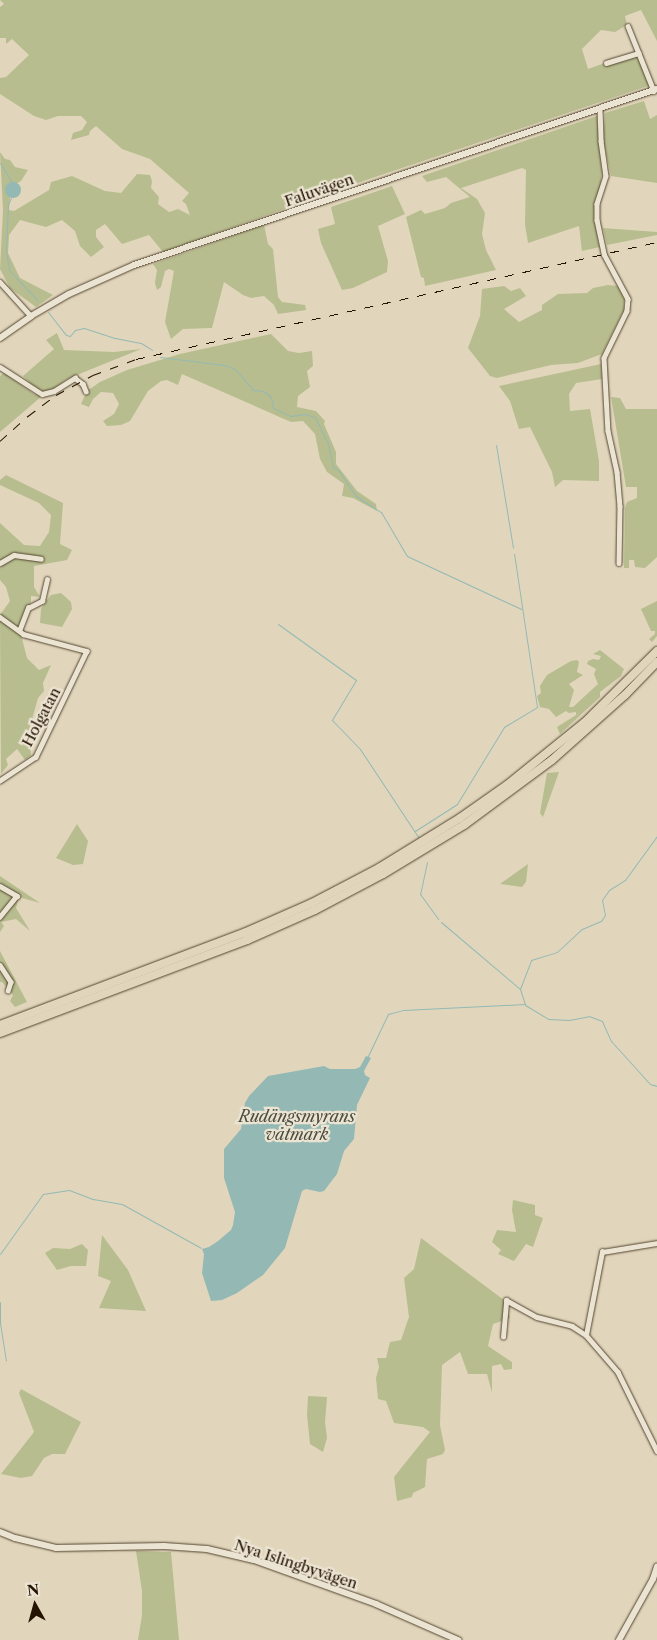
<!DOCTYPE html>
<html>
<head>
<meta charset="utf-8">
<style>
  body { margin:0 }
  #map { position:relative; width:657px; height:1640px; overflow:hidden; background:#e1d6bc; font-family:"Libre Caslon Text",serif }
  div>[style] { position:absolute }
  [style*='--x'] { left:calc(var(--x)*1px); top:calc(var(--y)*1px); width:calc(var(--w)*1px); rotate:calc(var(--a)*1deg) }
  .green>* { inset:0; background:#b7bd8e }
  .water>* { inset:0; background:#94b9b4 }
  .round { border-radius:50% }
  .stream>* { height:1px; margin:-0.5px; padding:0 0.5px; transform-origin:0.5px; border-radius:0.5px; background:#94b9b4 }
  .roads { filter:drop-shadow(0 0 1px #53442f) drop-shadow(0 0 1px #53442f) }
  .street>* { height:4.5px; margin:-2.25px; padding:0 2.25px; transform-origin:2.25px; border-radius:2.25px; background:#ece4d3 }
  .secondary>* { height:6px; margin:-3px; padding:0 3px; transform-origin:3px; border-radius:3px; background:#ece4d3 }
  .highway>* { height:8px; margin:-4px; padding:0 4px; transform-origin:4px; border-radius:4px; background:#e1d6bc }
  .rail>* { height:1px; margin-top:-0.5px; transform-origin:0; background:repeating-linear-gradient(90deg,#241300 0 9px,transparent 0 18px) }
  span { translate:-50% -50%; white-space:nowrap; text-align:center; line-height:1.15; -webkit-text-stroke:4.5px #ece4d3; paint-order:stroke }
  .street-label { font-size:15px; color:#241300 }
  .water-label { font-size:16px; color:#4b4d3f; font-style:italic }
  .north { position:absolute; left:10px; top:1580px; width:50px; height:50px; -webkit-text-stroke:4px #ece4d3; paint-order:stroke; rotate:353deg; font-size:14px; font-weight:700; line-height:20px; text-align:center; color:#241300 }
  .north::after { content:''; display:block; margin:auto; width:18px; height:22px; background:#241300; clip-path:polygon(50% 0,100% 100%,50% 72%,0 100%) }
</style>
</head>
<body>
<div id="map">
  <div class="green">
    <i style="clip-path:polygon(0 0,657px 0,657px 41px,641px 10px,625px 16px,627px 25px,615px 32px,601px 30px,582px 49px,588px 69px,636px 52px,651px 85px,369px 179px,163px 252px,149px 235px,122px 244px,105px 224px,96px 230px,96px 237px,104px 247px,91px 257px,80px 246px,75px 231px,62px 220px,46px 227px,20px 220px,9px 235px,8px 253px,20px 278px,53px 295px,36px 307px,10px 288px,0 269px,3px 210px,0 152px,5px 159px,10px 160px,15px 167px,28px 170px,21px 181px,11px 187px,9px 210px,14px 211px,49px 190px,51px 182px,72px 176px,105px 191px,121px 193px,137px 174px,150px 175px,152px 181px,151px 188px,159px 197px,158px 204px,169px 212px,178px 209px,190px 215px,186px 204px,182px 201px,189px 193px,150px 159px,122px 149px,96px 126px,90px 131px,89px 135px,71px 140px,73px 133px,82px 130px,87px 122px,81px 116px,58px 116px,46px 120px,34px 116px,0 94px,0 78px,6px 77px,29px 55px,12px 39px,6px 44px,6px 38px,0 38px,0 7px,4px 4px)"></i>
    <i style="clip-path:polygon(644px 101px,650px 119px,657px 115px,657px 183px,611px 176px,603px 139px,605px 113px)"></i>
    <i style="clip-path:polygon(597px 116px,602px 173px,600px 189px,594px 203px,594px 219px,600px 247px,582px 251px,579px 226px,528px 243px,525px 224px,526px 170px,522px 168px,461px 188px,477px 199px,485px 213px,482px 234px,486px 250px,496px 270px,425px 286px,424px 278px,421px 277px,406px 217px,421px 210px,425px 214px,445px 208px,451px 203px,470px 197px,446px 177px,427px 182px,422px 176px)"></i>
    <i style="clip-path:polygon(392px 186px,405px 214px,378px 226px,388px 261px,387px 272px,353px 288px,342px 290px,321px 243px,318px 229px,335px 224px,331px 207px)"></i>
    <i style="clip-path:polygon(264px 225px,268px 244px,273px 249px,278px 297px,282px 302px,305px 305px,306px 310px,278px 314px,274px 305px,264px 296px,251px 298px,243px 295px,224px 282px,212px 328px,183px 329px,171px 339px,165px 322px,174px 271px,169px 269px,165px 271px,161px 287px,157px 290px,155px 283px,157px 270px,153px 264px)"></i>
    <i style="clip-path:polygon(603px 228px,657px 232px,657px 235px,607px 245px)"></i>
    <i style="clip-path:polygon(608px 285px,618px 286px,624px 298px,624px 310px,602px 354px,578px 363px,551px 365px,497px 378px,490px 376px,468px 348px,480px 316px,482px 289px,504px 286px,511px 291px,520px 288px,526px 296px,504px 309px,519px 322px,542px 310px,542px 305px,558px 294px,587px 293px,593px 288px)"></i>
    <i style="clip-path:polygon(57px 333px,64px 350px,114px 352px,141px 349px,67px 379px,55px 388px,45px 392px,36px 389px,23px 376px,54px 349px,46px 340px)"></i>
    <i style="clip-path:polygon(271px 334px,288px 351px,299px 353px,312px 351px,313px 366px,307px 371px,310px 387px,298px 396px,297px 407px,316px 411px,325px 421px,324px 424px,336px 452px,336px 464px,357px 491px,376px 504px,377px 511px,353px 498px,342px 496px,344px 484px,327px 472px,320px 459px,315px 434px,303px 421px,291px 422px,182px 374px,178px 385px,167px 380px,161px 381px,148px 391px,130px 421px,121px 425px,107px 426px,103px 421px,114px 414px,119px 404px,113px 393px,101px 392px,93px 399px,89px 407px,81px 404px,87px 391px,100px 382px,127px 370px,180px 354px)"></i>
    <i style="clip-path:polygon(601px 364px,602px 379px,576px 383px,569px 394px,570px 411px,590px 409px,599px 461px,599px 481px,563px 480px,555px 487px,552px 472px,530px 427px,519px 429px,510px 401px,499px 386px)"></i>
    <i style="clip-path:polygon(4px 373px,34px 394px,42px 396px,0 432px,0 376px)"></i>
    <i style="clip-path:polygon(611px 397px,620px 398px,626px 409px,657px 409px,657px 557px,645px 568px,635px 567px,634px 560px,629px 560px,629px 568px,624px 568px,625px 508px,627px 502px,637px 498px,637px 487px,626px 487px)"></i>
    <i style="clip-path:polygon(6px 475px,63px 503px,60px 544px,72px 550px,67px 560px,34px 566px,34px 587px,40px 597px,31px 596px,31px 602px,25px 609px,18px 629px,0 615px,10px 601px,6px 587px,0 580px,0 567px,5px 563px,0 560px,0 523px,24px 545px,40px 546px,49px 532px,51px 515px,39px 503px,0 485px,0 480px)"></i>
    <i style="clip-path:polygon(61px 593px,71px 602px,72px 609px,62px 627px,40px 623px,41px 609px,46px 601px,51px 595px)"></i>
    <i style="clip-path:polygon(657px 601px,657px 636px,652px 642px,649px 639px,655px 634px,655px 631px,651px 631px,641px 609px)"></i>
    <i style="clip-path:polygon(0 618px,21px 635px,27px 658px,39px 670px,51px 665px,43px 683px,44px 691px,38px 698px,29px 730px,31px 755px,25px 760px,17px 749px,6px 759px,8px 765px,1px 774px)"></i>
    <i style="clip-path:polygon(600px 650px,624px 669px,621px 676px,600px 692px,600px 697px,560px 734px,557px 727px,576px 715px,576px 712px,569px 713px,566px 711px,556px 717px,549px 709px,540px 707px,537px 696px,541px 693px,540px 686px,547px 675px,571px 661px,577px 660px,579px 662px,577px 672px,583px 675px,569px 684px,574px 690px,569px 707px,573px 707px,598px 684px,594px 674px,596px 669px,587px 664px,588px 661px,593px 659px,599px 660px,601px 656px,593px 654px)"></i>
    <i style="clip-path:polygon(559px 772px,543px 817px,540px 813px,547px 773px)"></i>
    <i style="clip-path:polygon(77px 824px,88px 841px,83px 864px,73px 865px,56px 858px)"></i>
    <i style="clip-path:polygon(528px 864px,526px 882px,522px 887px,500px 884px)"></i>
    <i style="clip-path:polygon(0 876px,40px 903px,19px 897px,16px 908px,30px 931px,16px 919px,1px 922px,4px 926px,0 932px)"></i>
    <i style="clip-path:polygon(0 951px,27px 1002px,15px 1007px,10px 1001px,13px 995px,2px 982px,0 982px)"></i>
    <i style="clip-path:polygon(513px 1200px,535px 1205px,535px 1215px,543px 1218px,533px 1247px,526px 1244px,514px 1261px,498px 1254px,501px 1250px,492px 1242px,497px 1230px,516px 1232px,512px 1210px)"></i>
    <i style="clip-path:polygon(102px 1235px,128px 1270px,146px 1311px,99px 1308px,111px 1281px,98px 1276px)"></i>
    <i style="clip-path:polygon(421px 1238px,504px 1300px,510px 1318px,493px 1324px,488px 1346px,512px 1362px,512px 1369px,504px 1370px,501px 1364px,492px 1366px,492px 1393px,487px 1374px,468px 1374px,460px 1352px,442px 1365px,440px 1425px,445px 1450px,443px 1454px,427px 1459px,425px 1487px,413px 1493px,412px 1497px,397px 1501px,394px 1477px,430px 1432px,423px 1427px,394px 1423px,386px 1401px,378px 1399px,376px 1378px,379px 1367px,377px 1358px,386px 1358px,390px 1342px,401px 1340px,409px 1317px,404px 1278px,414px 1269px)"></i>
    <i style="clip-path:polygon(82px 1244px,88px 1250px,86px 1266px,71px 1266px,57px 1270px,45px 1253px,53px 1248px,70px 1249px)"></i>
    <i style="clip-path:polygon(21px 1389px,81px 1422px,65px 1454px,52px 1454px,44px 1458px,32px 1476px,21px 1478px,1px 1474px,34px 1432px,19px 1393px)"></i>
    <i style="clip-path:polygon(308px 1396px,327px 1397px,325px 1422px,327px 1438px,323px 1452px,310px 1444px,307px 1415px)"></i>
    <i style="clip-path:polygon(136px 1551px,171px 1552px,179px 1640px,138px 1640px,142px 1615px,142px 1591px)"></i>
  </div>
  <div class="water">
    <i class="round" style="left:5px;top:182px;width:16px;height:16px"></i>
    <i style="clip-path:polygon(366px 1056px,371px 1058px,364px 1071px,365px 1075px,370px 1078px,357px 1105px,354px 1139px,344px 1151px,337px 1174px,324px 1191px,320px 1192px,306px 1189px,302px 1191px,285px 1248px,263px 1275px,237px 1293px,222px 1300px,211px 1301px,202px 1273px,204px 1254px,202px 1249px,209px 1247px,218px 1241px,231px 1230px,233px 1225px,235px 1212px,224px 1178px,224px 1149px,241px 1129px,245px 1103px,249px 1096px,268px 1076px,324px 1066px,330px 1069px,355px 1069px,360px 1067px)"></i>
  </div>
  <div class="stream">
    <i style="--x:0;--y:163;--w:22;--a:58"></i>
    <i style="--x:11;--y:198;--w:7;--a:117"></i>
    <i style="--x:8;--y:204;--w:46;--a:92.5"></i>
    <i style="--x:6;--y:250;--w:20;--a:81"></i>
    <i style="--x:9;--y:270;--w:42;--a:46.9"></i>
    <i style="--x:48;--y:312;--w:29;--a:52"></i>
    <i style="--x:66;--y:335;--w:4;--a:14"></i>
    <i style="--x:70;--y:336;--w:8;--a:-50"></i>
    <i style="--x:75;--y:330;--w:9;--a:-13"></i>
    <i style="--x:84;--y:328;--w:33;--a:18"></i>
    <i style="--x:115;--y:338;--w:26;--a:11"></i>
    <i style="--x:141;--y:343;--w:13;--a:32"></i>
    <i style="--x:160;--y:357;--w:65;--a:7"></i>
    <i style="--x:225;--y:365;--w:11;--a:22"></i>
    <i style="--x:235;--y:369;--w:28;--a:49"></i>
    <i style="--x:253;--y:390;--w:10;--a:6"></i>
    <i style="--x:263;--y:391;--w:10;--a:37"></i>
    <i style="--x:271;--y:397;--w:11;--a:80"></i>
    <i style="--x:273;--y:408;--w:20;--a:24"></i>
    <i style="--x:291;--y:416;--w:14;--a:-8"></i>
    <i style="--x:305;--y:414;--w:10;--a:17"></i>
    <i style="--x:315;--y:417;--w:30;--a:64"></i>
    <i style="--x:328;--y:444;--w:24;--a:78"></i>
    <i style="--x:333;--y:467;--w:7;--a:34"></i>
    <i style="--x:339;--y:471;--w:30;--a:56"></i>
    <i style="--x:356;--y:496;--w:30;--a:33"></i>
    <i style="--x:381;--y:512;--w:51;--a:59.4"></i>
    <i style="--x:407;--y:556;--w:126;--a:24.9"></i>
    <i style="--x:496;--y:445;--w:104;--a:80.6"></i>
    <i style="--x:278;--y:624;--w:96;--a:35.7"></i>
    <i style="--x:356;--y:680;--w:47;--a:121"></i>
    <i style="--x:332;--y:720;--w:40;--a:46"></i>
    <i style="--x:360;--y:749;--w:107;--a:56.5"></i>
    <i style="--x:415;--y:831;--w:50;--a:-32.7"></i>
    <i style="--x:457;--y:804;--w:90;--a:-58.6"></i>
    <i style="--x:504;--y:727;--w:39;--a:-31"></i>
    <i style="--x:537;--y:707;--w:155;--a:-98.5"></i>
    <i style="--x:427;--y:862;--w:33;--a:102"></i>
    <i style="--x:420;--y:894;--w:31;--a:54"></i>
    <i style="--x:441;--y:922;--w:104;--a:40.3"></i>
    <i style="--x:520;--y:989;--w:16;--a:72"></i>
    <i style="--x:520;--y:989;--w:31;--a:-69"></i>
    <i style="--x:531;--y:960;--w:27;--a:-17"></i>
    <i style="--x:557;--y:952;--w:34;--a:-43"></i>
    <i style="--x:582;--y:929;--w:21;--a:-23"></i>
    <i style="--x:601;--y:921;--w:7;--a:-56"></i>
    <i style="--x:605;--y:915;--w:15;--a:-101"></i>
    <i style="--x:602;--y:900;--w:12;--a:-55"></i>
    <i style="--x:609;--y:890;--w:19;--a:-32"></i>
    <i style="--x:625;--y:880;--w:54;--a:-54"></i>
    <i style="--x:525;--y:1005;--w:27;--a:31"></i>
    <i style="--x:548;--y:1019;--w:21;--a:3"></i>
    <i style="--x:569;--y:1020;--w:20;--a:-11"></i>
    <i style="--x:589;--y:1016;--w:14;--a:21"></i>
    <i style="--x:602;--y:1021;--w:22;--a:66"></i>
    <i style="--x:611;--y:1041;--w:58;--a:47.8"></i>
    <i style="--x:650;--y:1084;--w:7;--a:16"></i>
    <i style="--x:367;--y:1058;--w:49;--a:-64.5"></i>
    <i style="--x:388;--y:1014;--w:16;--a:-15"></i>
    <i style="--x:403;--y:1010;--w:122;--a:-2.8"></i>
    <i style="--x:0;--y:1254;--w:74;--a:-54.4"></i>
    <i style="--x:43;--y:1194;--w:26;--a:-9"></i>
    <i style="--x:69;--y:1190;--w:26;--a:21"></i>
    <i style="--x:93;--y:1199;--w:29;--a:10"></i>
    <i style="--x:122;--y:1204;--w:90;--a:29.1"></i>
    <i style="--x:0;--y:1302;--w:21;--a:90"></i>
    <i style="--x:0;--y:1323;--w:38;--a:81"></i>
  </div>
  <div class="roads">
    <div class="street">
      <i style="--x:628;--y:26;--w:70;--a:68.2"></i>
      <i style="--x:606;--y:63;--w:34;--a:-17"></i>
      <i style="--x:600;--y:109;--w:32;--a:88"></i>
      <i style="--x:601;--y:141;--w:35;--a:82"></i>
      <i style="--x:606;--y:176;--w:29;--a:108"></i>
      <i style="--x:597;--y:204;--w:16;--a:90"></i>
      <i style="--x:597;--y:220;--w:35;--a:78"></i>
      <i style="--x:604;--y:254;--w:51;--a:61.9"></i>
      <i style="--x:628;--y:299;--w:12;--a:95"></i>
      <i style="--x:627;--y:311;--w:52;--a:116.1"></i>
      <i style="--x:604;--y:358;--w:73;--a:86.9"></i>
      <i style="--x:608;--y:431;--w:42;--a:77.6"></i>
      <i style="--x:617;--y:472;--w:34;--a:85"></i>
      <i style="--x:620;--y:506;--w:57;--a:91"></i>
      <i style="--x:0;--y:282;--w:46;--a:47.6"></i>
      <i style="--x:0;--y:367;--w:50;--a:32.7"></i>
      <i style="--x:42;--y:394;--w:12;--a:-14"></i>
      <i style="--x:54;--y:391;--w:25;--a:-32"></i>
      <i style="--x:75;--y:378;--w:10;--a:37"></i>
      <i style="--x:83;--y:384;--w:8;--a:67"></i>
      <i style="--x:0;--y:563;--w:16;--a:-30"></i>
      <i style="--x:14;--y:555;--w:27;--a:8"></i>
      <i style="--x:0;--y:617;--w:29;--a:36"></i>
      <i style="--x:23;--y:634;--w:66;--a:14.9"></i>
      <i style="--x:87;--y:651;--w:118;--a:115.7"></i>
      <i style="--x:36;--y:757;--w:43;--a:146.3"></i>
      <i style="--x:19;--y:631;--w:25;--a:-69"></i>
      <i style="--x:28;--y:608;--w:16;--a:-27"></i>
      <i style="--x:42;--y:601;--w:22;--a:-77"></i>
      <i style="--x:0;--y:886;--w:20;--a:30"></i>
      <i style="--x:17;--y:896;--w:27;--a:129"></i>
      <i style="--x:0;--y:965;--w:20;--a:57"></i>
      <i style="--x:11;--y:982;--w:9;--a:108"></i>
      <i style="--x:586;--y:1335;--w:85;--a:-79.1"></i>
      <i style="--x:602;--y:1252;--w:56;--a:-9.3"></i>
      <i style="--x:503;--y:1337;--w:37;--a:-85"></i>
      <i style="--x:506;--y:1300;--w:35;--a:29"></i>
      <i style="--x:537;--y:1317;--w:36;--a:14"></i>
      <i style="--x:572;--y:1326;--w:17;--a:33"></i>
      <i style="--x:586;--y:1335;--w:49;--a:49.1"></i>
      <i style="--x:618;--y:1372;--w:88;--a:63.7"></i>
    </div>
    <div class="secondary">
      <i style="--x:0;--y:338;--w:38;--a:-35"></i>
      <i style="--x:31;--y:316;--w:44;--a:-30.1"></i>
      <i style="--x:69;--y:294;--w:71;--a:-24"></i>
      <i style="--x:134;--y:265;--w:552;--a:-18.6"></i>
      <i style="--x:0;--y:1532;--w:16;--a:22"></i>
      <i style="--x:15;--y:1538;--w:42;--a:13.7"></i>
      <i style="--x:56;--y:1548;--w:108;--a:-1.1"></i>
      <i style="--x:164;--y:1546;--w:43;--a:4"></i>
      <i style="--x:207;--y:1549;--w:48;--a:13.2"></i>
      <i style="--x:254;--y:1560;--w:130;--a:19.8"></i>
      <i style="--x:376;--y:1604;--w:90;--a:23.7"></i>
      <i style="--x:619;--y:1640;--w:70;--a:-60.9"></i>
      <i style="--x:653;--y:1579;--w:13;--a:-72"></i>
    </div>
    <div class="highway">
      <i style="--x:0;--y:1025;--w:261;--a:-20.7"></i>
      <i style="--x:244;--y:933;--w:74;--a:-23.8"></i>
      <i style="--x:312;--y:903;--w:76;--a:-27.6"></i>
      <i style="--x:379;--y:868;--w:95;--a:-31.7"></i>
      <i style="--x:460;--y:818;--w:57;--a:-35.1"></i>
      <i style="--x:507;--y:785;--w:100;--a:-38.9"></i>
      <i style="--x:585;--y:722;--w:101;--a:-44.6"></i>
      <i style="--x:0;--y:1033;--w:264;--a:-20.6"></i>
      <i style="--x:247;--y:940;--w:74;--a:-23.8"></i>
      <i style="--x:315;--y:910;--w:77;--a:-27.9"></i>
      <i style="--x:383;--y:874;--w:95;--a:-31.2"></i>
      <i style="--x:464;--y:825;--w:109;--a:-36.5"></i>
      <i style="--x:552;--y:760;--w:98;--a:-41.7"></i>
      <i style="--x:625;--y:695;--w:46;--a:-45.9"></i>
    </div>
  </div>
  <div class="rail">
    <i style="--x:0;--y:441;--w:38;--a:-42"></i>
    <i style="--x:28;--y:416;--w:35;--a:-37"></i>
    <i style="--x:56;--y:395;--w:42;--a:-28.4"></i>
    <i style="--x:93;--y:375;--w:46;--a:-20.4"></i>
    <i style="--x:136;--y:359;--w:534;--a:-12.66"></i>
  </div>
  <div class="street-label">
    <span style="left:319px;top:190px;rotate:-19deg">Faluvägen</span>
    <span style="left:41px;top:717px;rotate:-62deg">Holgatan</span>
    <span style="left:296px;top:1564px;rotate:18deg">Nya Islingbyvägen</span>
  </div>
  <div class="water-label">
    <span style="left:297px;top:1125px">Rudängsmyrans<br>våtmark</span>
  </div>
  <div class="north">N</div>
</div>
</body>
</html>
